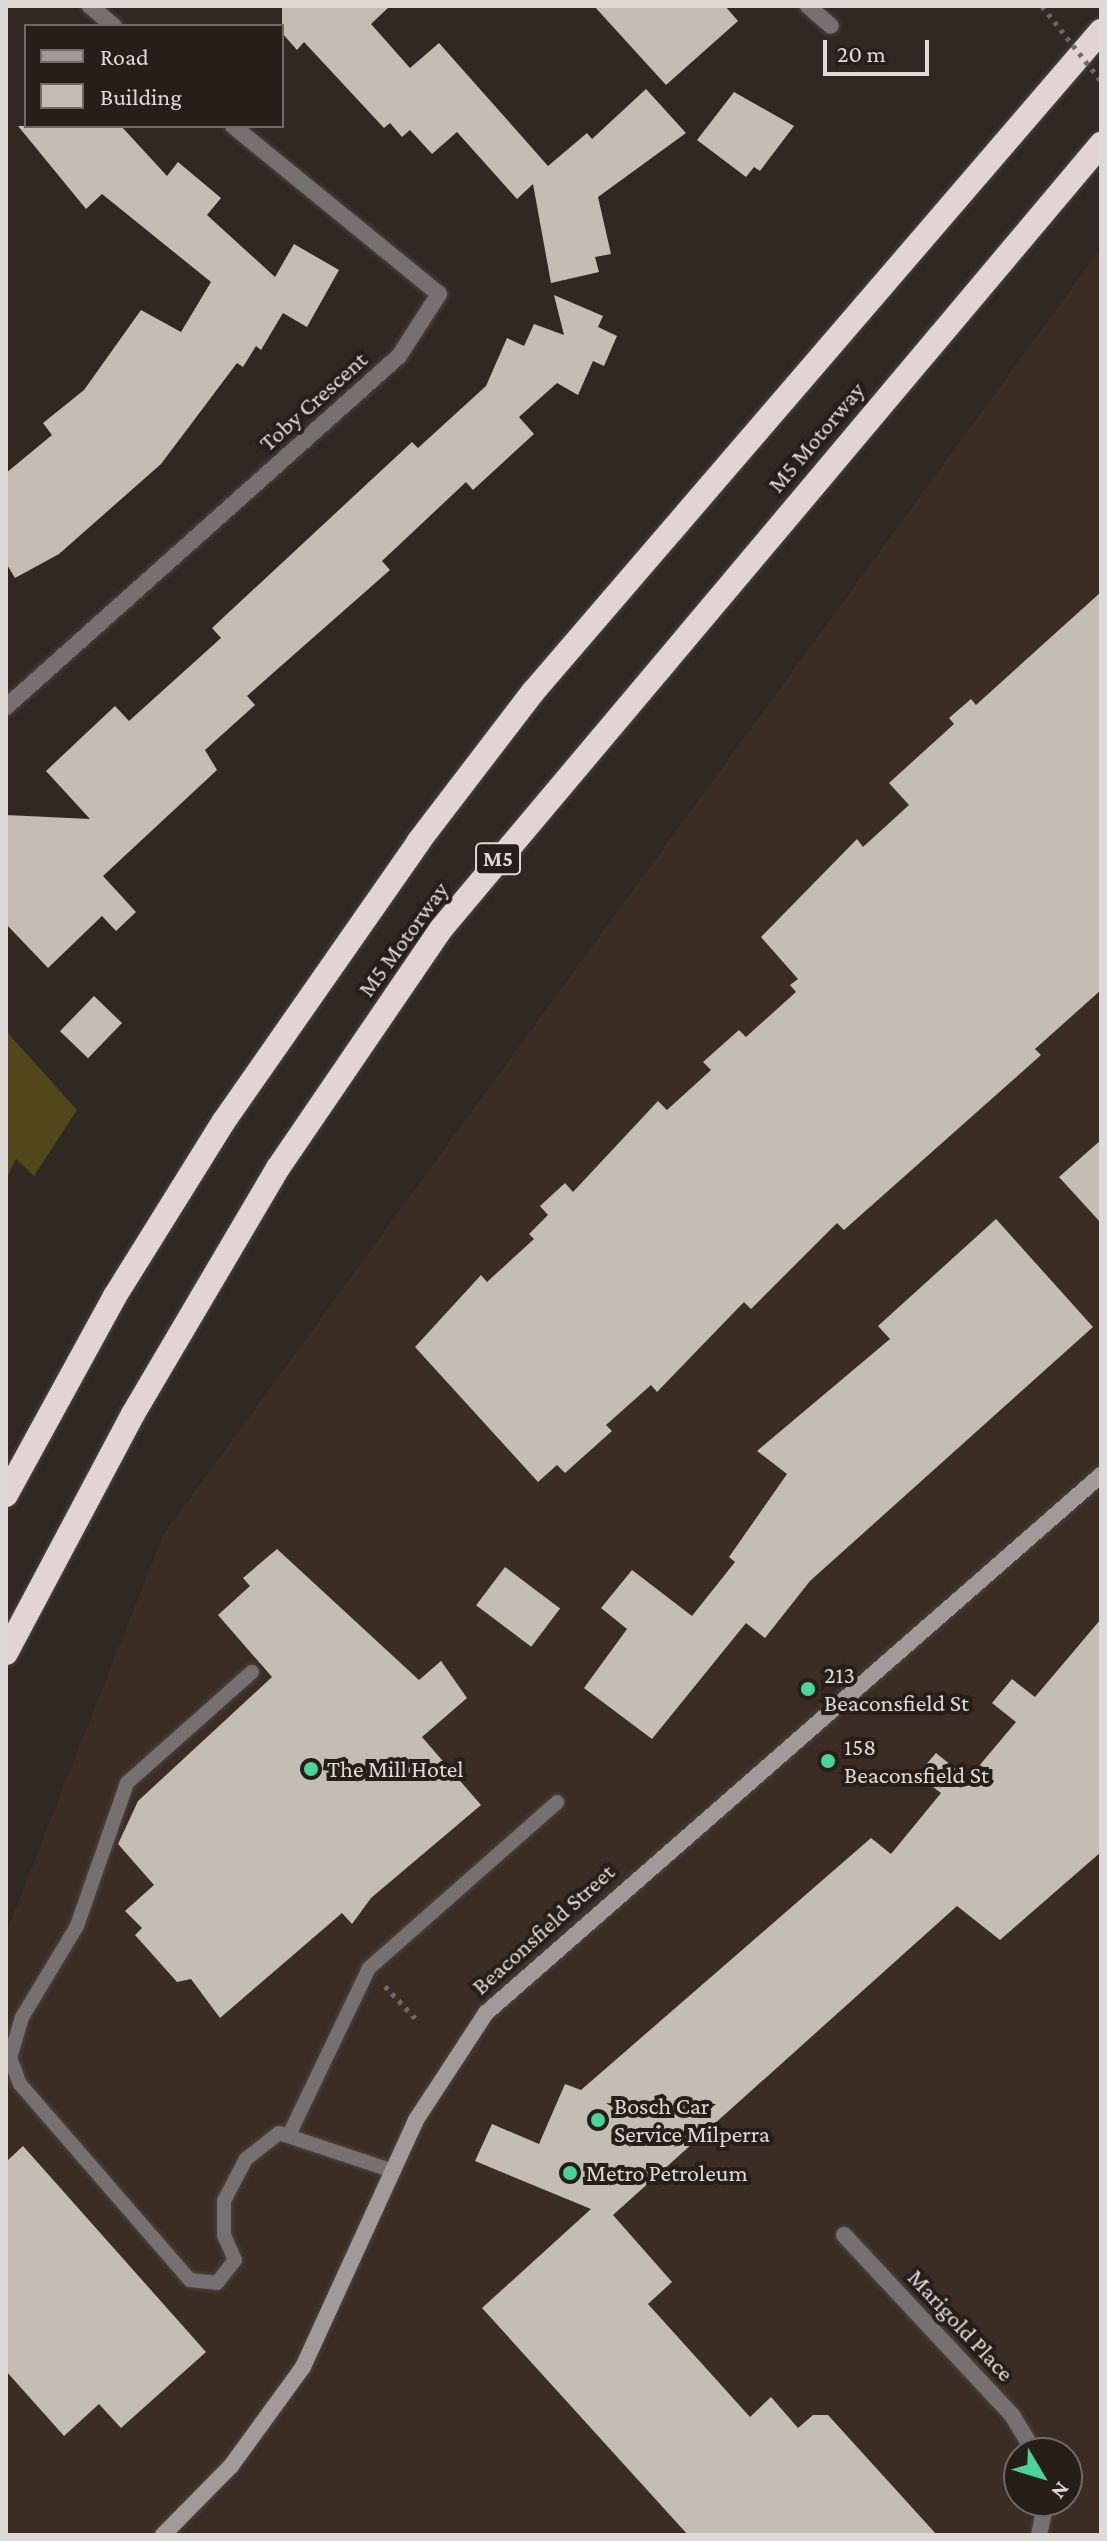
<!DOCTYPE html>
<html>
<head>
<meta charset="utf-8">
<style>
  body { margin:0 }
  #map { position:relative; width:1107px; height:2541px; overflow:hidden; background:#302823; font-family:"Crimson Pro",serif }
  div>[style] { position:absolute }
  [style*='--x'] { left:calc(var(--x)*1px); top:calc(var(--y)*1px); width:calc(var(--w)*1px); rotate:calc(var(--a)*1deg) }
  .built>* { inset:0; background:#3b2d24 }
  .green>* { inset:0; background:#51471b }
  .building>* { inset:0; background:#c4bdb4; transform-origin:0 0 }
  .path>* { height:5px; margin-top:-2.5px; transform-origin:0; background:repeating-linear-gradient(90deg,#6f6864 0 4px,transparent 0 10px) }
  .roads { filter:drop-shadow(0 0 2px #4c4440) drop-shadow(0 0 2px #4c4440) }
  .lane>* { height:14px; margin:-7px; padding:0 7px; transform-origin:7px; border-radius:7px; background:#767170 }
  .street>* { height:16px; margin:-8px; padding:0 8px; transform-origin:8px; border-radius:8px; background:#767170 }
  .secondary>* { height:16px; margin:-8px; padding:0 8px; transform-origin:8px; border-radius:8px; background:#a29998 }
  .highway>* { height:24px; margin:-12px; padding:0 12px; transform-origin:12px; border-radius:12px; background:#e2d4d2 }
  .path-bridge>* { height:5px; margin-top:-2.5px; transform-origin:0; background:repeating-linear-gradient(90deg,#6f6864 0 4px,transparent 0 10px) }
  .dots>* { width:22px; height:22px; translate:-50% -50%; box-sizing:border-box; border:4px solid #271e1a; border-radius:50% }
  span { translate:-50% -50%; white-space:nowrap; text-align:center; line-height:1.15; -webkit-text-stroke:8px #271e1a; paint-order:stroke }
  .shield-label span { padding:2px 6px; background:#271e1a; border:2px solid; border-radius:6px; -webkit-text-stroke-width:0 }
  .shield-label { font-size:22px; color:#e0dad7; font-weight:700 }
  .street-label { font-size:24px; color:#e0dad7 }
  .poi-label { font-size:24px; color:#e0dad7 }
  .left { translate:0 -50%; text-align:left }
  .frame { position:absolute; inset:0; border:8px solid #e0dad7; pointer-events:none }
  .legend { position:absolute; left:24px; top:24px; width:260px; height:104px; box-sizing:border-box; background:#271e1a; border:2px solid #716966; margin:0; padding:10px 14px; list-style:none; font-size:24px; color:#e0dad7 }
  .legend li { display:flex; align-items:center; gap:16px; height:40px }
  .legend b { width:40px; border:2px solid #716966 }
  .north { position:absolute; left:1003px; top:2437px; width:80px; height:80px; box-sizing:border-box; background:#271e1a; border:2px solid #716966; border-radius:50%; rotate:128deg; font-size:22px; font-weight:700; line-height:32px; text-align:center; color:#e0dad7 }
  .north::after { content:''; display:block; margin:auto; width:28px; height:36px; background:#4ad49c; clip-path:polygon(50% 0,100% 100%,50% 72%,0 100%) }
  .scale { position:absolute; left:823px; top:40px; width:106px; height:36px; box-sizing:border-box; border:4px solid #e0dad7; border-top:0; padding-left:10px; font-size:24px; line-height:28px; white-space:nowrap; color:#e0dad7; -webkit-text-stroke:6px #271e1a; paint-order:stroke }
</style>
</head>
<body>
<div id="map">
  <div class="built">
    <i style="clip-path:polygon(evenodd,1101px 248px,1101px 2535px,6px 2535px,6px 1933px,163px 1535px,1101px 248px,1019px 2453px,1067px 2453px,1067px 2501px,1019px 2501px,1019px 2453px)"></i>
  </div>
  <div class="green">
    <i style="clip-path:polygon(6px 1031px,77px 1110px,34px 1176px,16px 1159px,6px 1179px)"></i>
  </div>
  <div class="building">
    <i style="clip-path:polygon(282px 6px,390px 6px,371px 24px,410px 68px,439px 43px,548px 166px,587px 133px,592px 139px,646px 89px,686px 133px,598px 197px,611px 254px,595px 257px,599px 272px,551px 283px,533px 184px,517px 199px,457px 132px,432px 154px,410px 130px,402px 137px,390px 123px,384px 128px,304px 42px,297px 50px,282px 33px)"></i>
    <i style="clip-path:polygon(594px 6px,725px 6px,738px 21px,666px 85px)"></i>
    <i style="clip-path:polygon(734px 92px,794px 126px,760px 171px,754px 167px,746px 177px,697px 140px)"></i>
    <i style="clip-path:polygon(18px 126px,121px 126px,167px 176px,178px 162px,221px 198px,207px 215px,275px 277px,294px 244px,339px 270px,307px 327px,283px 313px,261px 350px,256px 346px,243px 367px,237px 363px,161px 464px,59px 554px,15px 578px,6px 563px,6px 473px,52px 435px,43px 423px,84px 390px,141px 310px,181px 332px,211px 282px,102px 194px,86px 209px)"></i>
    <i style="clip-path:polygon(554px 295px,603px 316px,598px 327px,617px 336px,604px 366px,593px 361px,578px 395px,557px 383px,519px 417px,534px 434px,473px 490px,466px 482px,382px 561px,390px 570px,247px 696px,255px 705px,205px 750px,217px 770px,103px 876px,136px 912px,116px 931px,102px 916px,48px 968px,6px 924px,6px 815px,90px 819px,46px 771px,115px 706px,129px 721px,221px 638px,212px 628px,412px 442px,418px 448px,486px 386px,507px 338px,524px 346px,534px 324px,564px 335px)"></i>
    <i style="clip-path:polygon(1101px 592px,1101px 990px,1035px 1049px,1041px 1055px,844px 1230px,837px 1223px,751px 1309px,744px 1302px,657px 1392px,651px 1385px,606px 1425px,612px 1431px,565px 1473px,557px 1465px,538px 1482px,415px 1347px,481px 1275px,487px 1282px,534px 1239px,529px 1234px,548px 1215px,540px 1206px,565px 1183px,573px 1192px,658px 1101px,667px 1110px,711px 1070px,703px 1062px,739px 1030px,746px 1037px,796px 992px,790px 985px,798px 979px,761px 937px,857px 839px,863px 847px,909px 805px,889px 783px,954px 724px,949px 718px,971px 699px,976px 705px)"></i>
    <i style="left:94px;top:996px;width:39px;height:49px;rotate:44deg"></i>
    <i style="clip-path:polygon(1101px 1140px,1101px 1223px,1059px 1177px)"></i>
    <i style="clip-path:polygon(996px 1219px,1093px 1327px,810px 1581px,765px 1638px,746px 1623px,652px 1739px,584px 1688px,627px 1629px,601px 1608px,632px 1570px,692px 1616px,735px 1562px,729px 1557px,787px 1474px,757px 1451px,890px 1339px,878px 1326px)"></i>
    <i style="clip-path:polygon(277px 1549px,419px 1680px,441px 1661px,467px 1698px,422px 1737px,481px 1805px,371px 1898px,352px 1924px,342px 1913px,220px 2018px,191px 1979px,177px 1982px,135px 1935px,142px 1928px,125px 1911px,154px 1885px,118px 1844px,138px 1801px,272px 1677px,218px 1615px,250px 1586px,243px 1578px)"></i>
    <i style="left:505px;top:1567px;width:69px;height:48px;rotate:37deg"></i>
    <i style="clip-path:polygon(1101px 1619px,1101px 1852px,1000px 1940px,957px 1906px,613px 2215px,672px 2282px,648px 2304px,750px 2417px,771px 2397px,798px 2428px,813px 2415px,828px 2415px,937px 2535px,688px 2535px,482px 2308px,591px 2209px,475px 2161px,492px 2124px,539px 2144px,565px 2084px,581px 2090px,871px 1838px,891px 1854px,941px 1793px,917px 1775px,936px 1753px,968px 1779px,1016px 1722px,992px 1703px,1012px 1679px,1035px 1697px)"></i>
    <i style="clip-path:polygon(23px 2146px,206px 2352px,121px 2428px,99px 2404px,64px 2436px,6px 2371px,6px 2162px)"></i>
  </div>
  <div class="path">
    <i style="--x:385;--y:1986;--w:45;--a:46.8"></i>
  </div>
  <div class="roads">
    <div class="lane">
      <i style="--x:252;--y:1672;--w:167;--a:138.4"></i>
      <i style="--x:127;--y:1783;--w:151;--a:109.3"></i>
      <i style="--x:77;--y:1926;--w:106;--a:121.1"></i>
      <i style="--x:22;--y:2017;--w:43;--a:106.3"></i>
      <i style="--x:10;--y:2058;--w:28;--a:69"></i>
      <i style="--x:20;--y:2084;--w:259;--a:49.1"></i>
      <i style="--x:190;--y:2280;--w:27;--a:6"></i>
      <i style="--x:217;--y:2283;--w:29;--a:-52"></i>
      <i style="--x:235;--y:2260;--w:27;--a:-114"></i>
      <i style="--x:224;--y:2235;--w:34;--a:-90"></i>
      <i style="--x:224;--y:2201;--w:47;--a:-62.4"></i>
      <i style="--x:246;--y:2159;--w:42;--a:-38.2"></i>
      <i style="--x:279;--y:2133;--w:120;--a:18.4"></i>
      <i style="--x:289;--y:2135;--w:185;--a:-64.4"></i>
      <i style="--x:369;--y:1968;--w:251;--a:-41.4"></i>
    </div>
    <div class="street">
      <i style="--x:90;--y:6;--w:31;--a:40"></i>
      <i style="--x:808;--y:6;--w:30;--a:41"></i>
      <i style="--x:6;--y:707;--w:527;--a:-41.77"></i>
      <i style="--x:399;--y:356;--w:74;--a:-57.2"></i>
      <i style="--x:439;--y:294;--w:266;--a:-140.8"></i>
      <i style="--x:844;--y:2235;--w:246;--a:47"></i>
      <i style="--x:1012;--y:2415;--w:44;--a:58.8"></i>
      <i style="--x:1039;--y:2535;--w:35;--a:-78"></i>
    </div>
    <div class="secondary">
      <i style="--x:163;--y:2535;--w:97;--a:-45.4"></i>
      <i style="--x:231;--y:2466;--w:122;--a:-54"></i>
      <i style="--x:303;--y:2367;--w:272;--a:-65.4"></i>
      <i style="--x:416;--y:2120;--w:128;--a:-56.8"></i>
      <i style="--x:486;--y:2013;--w:817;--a:-41.18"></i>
    </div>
    <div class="highway">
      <i style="--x:6;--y:1495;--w:227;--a:-61.3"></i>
      <i style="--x:115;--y:1296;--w:206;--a:-58.1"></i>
      <i style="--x:224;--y:1121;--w:341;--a:-55.1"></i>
      <i style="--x:419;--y:841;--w:188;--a:-52.6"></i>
      <i style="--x:533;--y:692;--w:872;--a:-49.33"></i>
      <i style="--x:6;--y:1653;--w:271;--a:-62"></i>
      <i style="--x:133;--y:1414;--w:286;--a:-59.5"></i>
      <i style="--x:278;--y:1168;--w:289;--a:-55.7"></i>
      <i style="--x:441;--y:929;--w:1026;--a:-49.94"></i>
    </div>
  </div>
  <div class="path-bridge">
    <i style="--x:1042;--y:6;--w:95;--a:51.8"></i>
  </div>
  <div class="dots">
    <i style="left:808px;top:1689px;background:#4ad49c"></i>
    <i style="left:828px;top:1761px;background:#4ad49c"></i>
    <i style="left:311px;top:1769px;background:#4ad49c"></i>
    <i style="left:598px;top:2120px;background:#4ad49c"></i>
    <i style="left:570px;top:2173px;background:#4ad49c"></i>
  </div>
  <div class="shield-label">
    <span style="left:498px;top:859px">M5</span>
  </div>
  <div class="street-label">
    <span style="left:313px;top:401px;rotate:-42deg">Toby Crescent</span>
    <span style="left:816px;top:437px;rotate:-50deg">M5 Motorway</span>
    <span style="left:403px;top:939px;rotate:-54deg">M5 Motorway</span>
    <span style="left:543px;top:1929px;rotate:-42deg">Beaconsfield Street</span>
    <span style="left:961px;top:2325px;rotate:47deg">Marigold Place</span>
  </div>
  <div class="poi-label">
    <span class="left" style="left:824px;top:1689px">213<br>Beaconsfield St</span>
    <span class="left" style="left:844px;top:1761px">158<br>Beaconsfield St</span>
    <span class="left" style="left:327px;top:1769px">The Mill Hotel</span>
    <span class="left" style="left:614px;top:2120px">Bosch Car<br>Service Milperra</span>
    <span class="left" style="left:586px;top:2173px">Metro Petroleum</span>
  </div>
  <div class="frame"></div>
  <ul class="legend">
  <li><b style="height:10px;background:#a29998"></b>Road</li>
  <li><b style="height:22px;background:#c4bdb4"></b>Building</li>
  </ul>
  <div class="north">N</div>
  <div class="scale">20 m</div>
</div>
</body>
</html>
